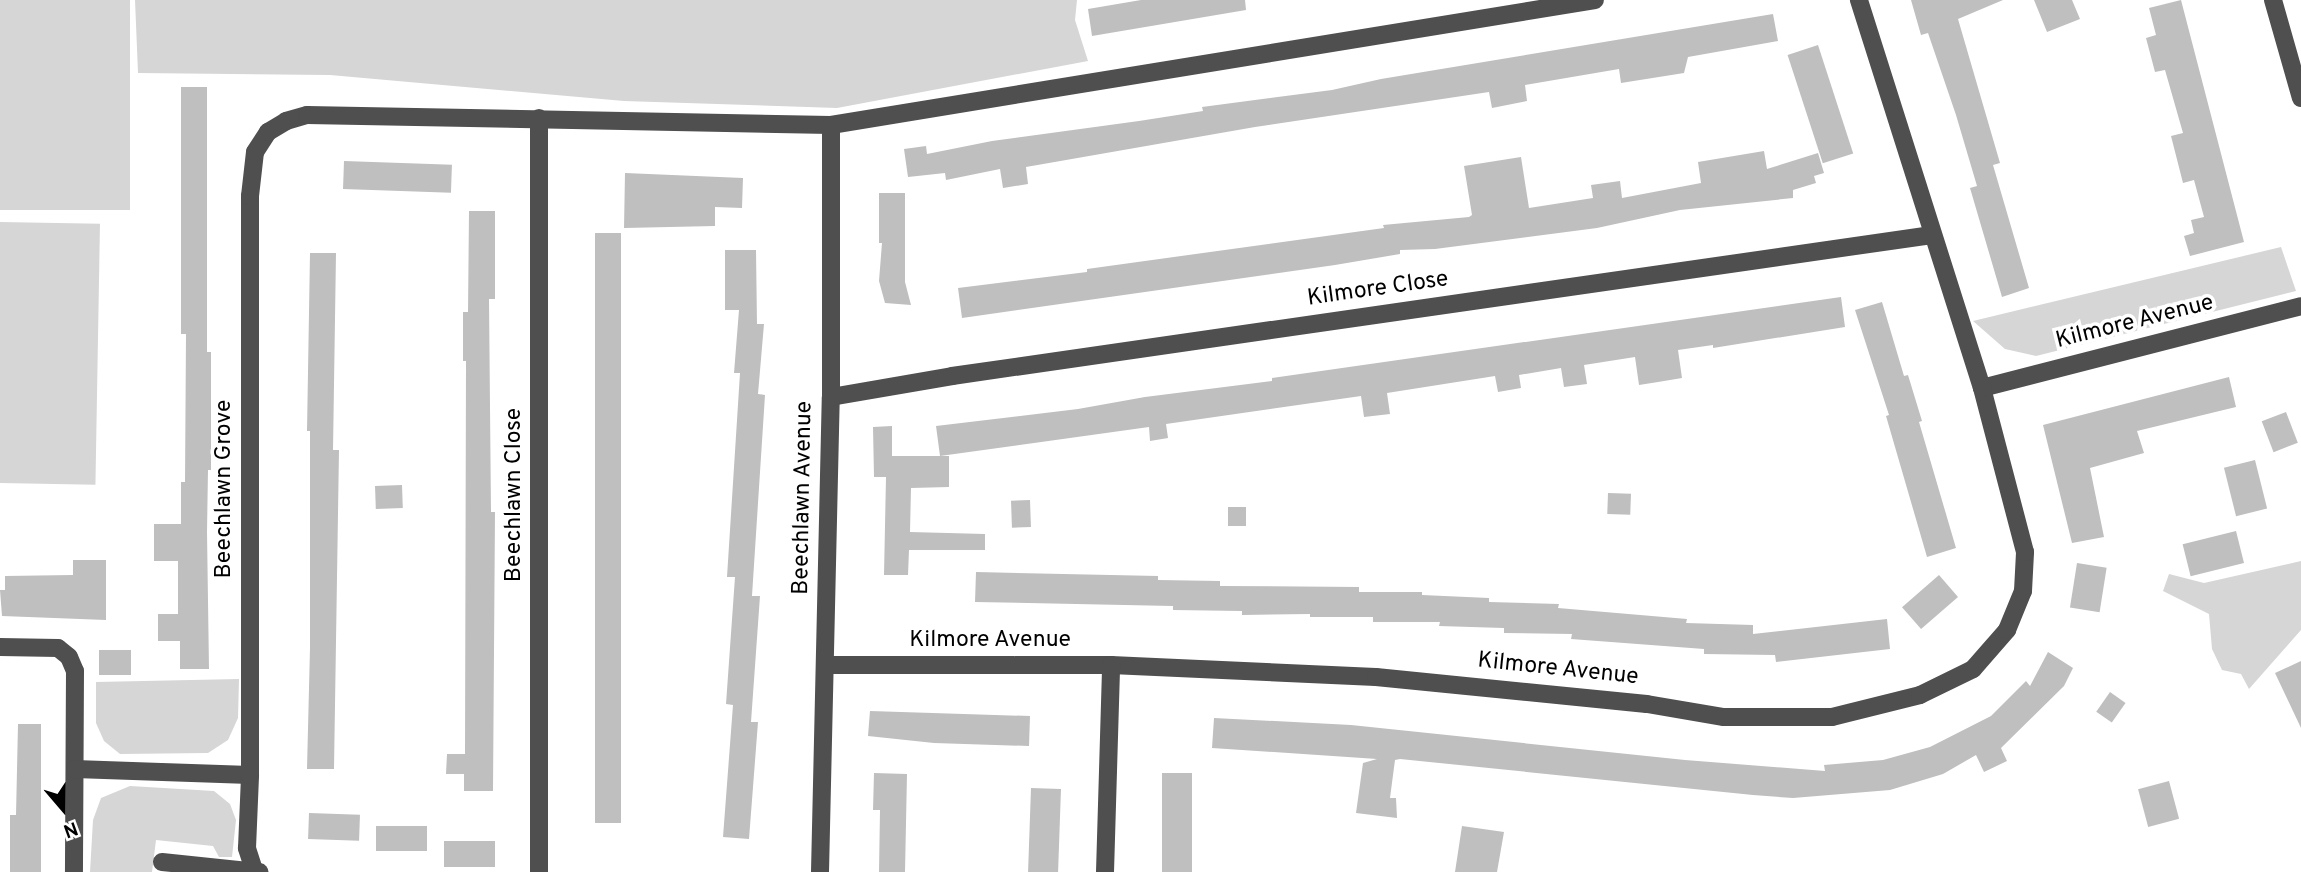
<!DOCTYPE html>
<html>
<head>
<meta charset="utf-8">
<style>
  body { margin:0 }
  #map { position:relative; width:2301px; height:872px; overflow:hidden; background:#fff; font-family:Overpass,sans-serif }
  div>[style] { position:absolute }
  [style*='--x'] { left:calc(var(--x)*1px); top:calc(var(--y)*1px); width:calc(var(--w)*1px); rotate:calc(var(--a)*1deg) }
  .green>* { inset:0; background:#d6d6d6; transform-origin:0 0 }
  .building>* { inset:0; background:#bfbfbf; transform-origin:0 0 }
  .minor>* { height:18px; margin:-9px; padding:0 9px; transform-origin:9px; border-radius:9px; background:#4f4f4f }
  span { translate:-50% -50%; white-space:nowrap; text-align:center; line-height:1.15; -webkit-text-stroke:7px #fff; paint-order:stroke }
  .street-label { font-size:23px; color:#000 }
  .north { position:absolute; left:28px; top:774px; width:70px; height:70px; -webkit-text-stroke:5px #fff; paint-order:stroke; rotate:160deg; font-size:19px; font-weight:700; line-height:28px; text-align:center; color:#000 }
  .north::after { content:''; display:block; margin:auto; width:24px; height:32px; background:#000; clip-path:polygon(50% 0,100% 100%,50% 72%,0 100%) }
</style>
</head>
<body>
<div id="map">
  <div class="green">
    <i style="left:0;top:0;width:130px;height:210px"></i>
    <i style="clip-path:polygon(135px 0,1077px 0,1075px 20px,1088px 61px,837px 108px,624px 101px,330px 75px,138px 73px)"></i>
    <i style="left:0;top:222px;width:100px;height:261px;rotate:1deg"></i>
    <i style="clip-path:polygon(2281px 247px,2296px 291px,2036px 356px,2005px 349px,1973px 321px)"></i>
    <i style="clip-path:polygon(2301px 561px,2301px 630px,2249px 689px,2241px 674px,2222px 670px,2212px 649px,2209px 614px,2163px 591px,2169px 574px,2204px 583px)"></i>
    <i style="clip-path:polygon(239px 679px,238px 718px,228px 740px,208px 753px,120px 754px,104px 741px,96px 723px,96px 682px)"></i>
    <i style="clip-path:polygon(130px 786px,214px 791px,230px 804px,236px 820px,232px 857px,219px 857px,213px 846px,156px 840px,152px 872px,90px 872px,93px 820px,101px 798px)"></i>
  </div>
  <div class="building">
    <i style="clip-path:polygon(1141px 0,1245px 0,1246px 10px,1092px 36px,1088px 9px)"></i>
    <i style="clip-path:polygon(1911px 0,2003px 0,1958px 19px,2000px 163px,1993px 165px,2029px 288px,2002px 297px,1970px 188px,1977px 186px,1956px 115px,1928px 33px,1921px 35px)"></i>
    <i style="clip-path:polygon(2034px 0,2072px 0,2080px 19px,2047px 32px)"></i>
    <i style="clip-path:polygon(2181px 0,2244px 242px,2190px 256px,2184px 236px,2194px 233px,2191px 220px,2204px 217px,2194px 180px,2183px 183px,2171px 136px,2183px 133px,2165px 70px,2155px 72px,2146px 38px,2156px 35px,2149px 8px)"></i>
    <i style="clip-path:polygon(1773px 14px,1778px 41px,1688px 57px,1684px 73px,1621px 83px,1619px 69px,1525px 85px,1527px 101px,1492px 108px,1489px 92px,1255px 127px,1026px 167px,1028px 184px,1003px 188px,1000px 169px,946px 180px,945px 173px,908px 177px,904px 149px,926px 146px,927px 154px,992px 141px,1139px 121px,1203px 111px,1202px 107px,1332px 90px,1381px 79px)"></i>
    <i style="left:1818px;top:45px;width:114px;height:32px;rotate:72deg"></i>
    <i style="clip-path:polygon(181px 87px,207px 87px,207px 352px,211px 352px,211px 470px,208px 470px,207px 532px,209px 669px,180px 669px,180px 641px,158px 641px,158px 614px,178px 614px,178px 561px,154px 561px,154px 524px,181px 524px,181px 482px,185px 482px,186px 334px,181px 334px)"></i>
    <i style="clip-path:polygon(1764px 151px,1767px 169px,1818px 153px,1824px 173px,1814px 176px,1816px 183px,1793px 190px,1793px 198px,1680px 210px,1597px 228px,1435px 249px,1400px 250px,1400px 254px,1335px 265px,962px 318px,958px 288px,1087px 272px,1087px 269px,1384px 228px,1383px 225px,1469px 217px,1472px 215px,1464px 166px,1521px 157px,1529px 208px,1593px 198px,1591px 185px,1620px 181px,1622px 198px,1701px 183px,1698px 162px)"></i>
    <i style="left:344px;top:161px;width:108px;height:28px;rotate:2deg"></i>
    <i style="clip-path:polygon(625px 173px,743px 178px,742px 208px,715px 207px,715px 226px,624px 228px)"></i>
    <i style="clip-path:polygon(879px 193px,905px 193px,905px 282px,911px 305px,885px 303px,879px 281px,882px 243px,879px 243px)"></i>
    <i style="clip-path:polygon(469px 211px,495px 211px,495px 299px,489px 299px,491px 512px,495px 512px,493px 791px,464px 791px,464px 774px,446px 774px,447px 754px,465px 754px,466px 361px,463px 361px,463px 312px,468px 312px)"></i>
    <i style="left:595px;top:233px;width:26px;height:590px"></i>
    <i style="clip-path:polygon(725px 250px,756px 250px,757px 324px,764px 324px,758px 394px,765px 395px,752px 596px,760px 596px,751px 722px,758px 722px,749px 839px,723px 837px,733px 705px,726px 704px,735px 577px,727px 577px,740px 373px,734px 373px,739px 310px,725px 310px)"></i>
    <i style="clip-path:polygon(310px 253px,336px 253px,333px 450px,339px 450px,334px 769px,307px 769px,310px 648px,310px 431px,307px 431px)"></i>
    <i style="clip-path:polygon(1841px 297px,1845px 327px,1713px 348px,1713px 345px,1678px 350px,1682px 378px,1658px 382px,1639px 385px,1635px 357px,1584px 365px,1587px 384px,1564px 387px,1561px 368px,1519px 375px,1521px 388px,1498px 392px,1495px 376px,1387px 393px,1390px 414px,1364px 417px,1361px 396px,1166px 424px,1168px 438px,1150px 441px,1149px 427px,940px 456px,936px 426px,1078px 409px,1145px 397px,1272px 381px,1272px 378px)"></i>
    <i style="clip-path:polygon(1882px 302px,1904px 376px,1908px 375px,1922px 421px,1919px 422px,1956px 548px,1927px 557px,1886px 416px,1889px 415px,1855px 310px)"></i>
    <i style="clip-path:polygon(2229px 377px,2236px 407px,2137px 431px,2144px 453px,2090px 468px,2104px 537px,2072px 543px,2043px 425px)"></i>
    <i style="left:2286px;top:412px;width:33px;height:26px;rotate:69deg"></i>
    <i style="clip-path:polygon(892px 426px,892px 456px,949px 456px,949px 487px,911px 488px,910px 532px,985px 534px,985px 550px,909px 550px,908px 575px,884px 575px,886px 477px,874px 477px,873px 427px)"></i>
    <i style="left:2255px;top:460px;width:50px;height:32px;rotate:76deg"></i>
    <i style="left:402px;top:485px;width:23px;height:27px;rotate:88deg"></i>
    <i style="left:1608px;top:493px;width:23px;height:21px;rotate:2deg"></i>
    <i style="left:1030px;top:500px;width:27px;height:19px;rotate:88deg"></i>
    <i style="left:1246px;top:507px;width:19px;height:18px;rotate:90deg"></i>
    <i style="left:2236px;top:531px;width:33px;height:55px;rotate:76deg"></i>
    <i style="clip-path:polygon(73px 560px,106px 560px,106px 620px,2px 616px,0 590px,5px 590px,5px 576px,73px 575px)"></i>
    <i style="left:2077px;top:563px;width:30px;height:45px;rotate:9deg"></i>
    <i style="clip-path:polygon(976px 572px,1158px 576px,1158px 580px,1220px 581px,1220px 586px,1359px 587px,1359px 592px,1422px 592px,1422px 595px,1489px 598px,1489px 602px,1559px 604px,1558px 608px,1687px 619px,1686px 623px,1753px 625px,1753px 634px,1887px 619px,1890px 649px,1776px 662px,1775px 655px,1704px 654px,1704px 649px,1571px 639px,1572px 634px,1504px 633px,1504px 628px,1439px 626px,1440px 622px,1373px 622px,1373px 617px,1310px 617px,1310px 614px,1242px 615px,1242px 611px,1173px 610px,1173px 606px,975px 602px)"></i>
    <i style="left:1939px;top:575px;width:29px;height:49px;rotate:49deg"></i>
    <i style="left:131px;top:650px;width:25px;height:32px;rotate:90deg"></i>
    <i style="clip-path:polygon(2048px 652px,2073px 668px,2064px 686px,2001px 748px,2007px 761px,1984px 772px,1976px 755px,1943px 774px,1890px 790px,1793px 798px,1753px 795px,1400px 759px,1395px 760px,1390px 798px,1396px 798px,1397px 818px,1356px 813px,1363px 763px,1377px 759px,1212px 748px,1214px 718px,1351px 725px,1685px 760px,1825px 771px,1824px 765px,1883px 760px,1930px 747px,1991px 716px,2026px 681px,2030px 686px)"></i>
    <i style="clip-path:polygon(2301px 661px,2301px 728px,2275px 673px)"></i>
    <i style="left:2110px;top:692px;width:19px;height:24px;rotate:35deg"></i>
    <i style="clip-path:polygon(870px 711px,1030px 716px,1029px 746px,934px 743px,868px 736px)"></i>
    <i style="clip-path:polygon(18px 724px,41px 724px,41px 872px,10px 872px,10px 815px,16px 815px)"></i>
    <i style="clip-path:polygon(874px 773px,907px 774px,905px 872px,879px 872px,880px 810px,873px 810px)"></i>
    <i style="left:1162px;top:773px;width:30px;height:99px"></i>
    <i style="left:2169px;top:781px;width:39px;height:32px;rotate:75deg"></i>
    <i style="left:1031px;top:788px;width:30px;height:84px;rotate:2deg"></i>
    <i style="left:309px;top:813px;width:51px;height:26px;rotate:2deg"></i>
    <i style="left:427px;top:826px;width:25px;height:51px;rotate:90deg"></i>
    <i style="clip-path:polygon(1462px 826px,1504px 832px,1497px 872px,1455px 872px)"></i>
    <i style="left:444px;top:841px;width:51px;height:26px"></i>
  </div>
  <div class="minor">
    <i style="--x:2273;--y:0;--w:102;--a:74.1"></i>
    <i style="--x:1982;--y:388;--w:329;--a:-14.4"></i>
    <i style="--x:831;--y:397;--w:123;--a:-9.8"></i>
    <i style="--x:952;--y:376;--w:990;--a:-8.19"></i>
    <i style="--x:0;--y:647;--w:58;--a:1"></i>
    <i style="--x:58;--y:648;--w:14;--a:39"></i>
    <i style="--x:69;--y:657;--w:15;--a:67"></i>
    <i style="--x:75;--y:671;--w:201;--a:90.3"></i>
    <i style="--x:826;--y:665;--w:285;--a:0"></i>
    <i style="--x:1111;--y:665;--w:265;--a:2.6"></i>
    <i style="--x:1376;--y:677;--w:272;--a:5.7"></i>
    <i style="--x:1647;--y:704;--w:78;--a:9.6"></i>
    <i style="--x:1724;--y:717;--w:108;--a:0"></i>
    <i style="--x:1832;--y:717;--w:91;--a:-14"></i>
    <i style="--x:1920;--y:695;--w:59;--a:-26.1"></i>
    <i style="--x:1973;--y:669;--w:52;--a:-48.9"></i>
    <i style="--x:2007;--y:630;--w:42;--a:-67.7"></i>
    <i style="--x:2023;--y:591;--w:39;--a:-87"></i>
    <i style="--x:2025;--y:552;--w:170;--a:-104.7"></i>
    <i style="--x:1982;--y:388;--w:407;--a:-107.6"></i>
    <i style="--x:75;--y:769;--w:175;--a:2"></i>
    <i style="--x:162;--y:862;--w:98;--a:5.9"></i>
    <i style="--x:254;--y:870;--w:23;--a:-108"></i>
    <i style="--x:247;--y:848;--w:73;--a:-87.6"></i>
    <i style="--x:250;--y:775;--w:579;--a:-90"></i>
    <i style="--x:250;--y:196;--w:44;--a:-83.5"></i>
    <i style="--x:255;--y:152;--w:24;--a:-57"></i>
    <i style="--x:268;--y:132;--w:21;--a:-31"></i>
    <i style="--x:286;--y:121;--w:22;--a:-16"></i>
    <i style="--x:307;--y:115;--w:524;--a:1.09"></i>
    <i style="--x:831;--y:125;--w:774;--a:-9.29"></i>
    <i style="--x:539;--y:872;--w:754;--a:-90"></i>
    <i style="--x:820;--y:872;--w:475;--a:-88.7"></i>
    <i style="--x:831;--y:397;--w:272;--a:-90"></i>
    <i style="--x:1105;--y:872;--w:207;--a:-88.3"></i>
  </div>
  <div class="street-label">
    <span style="left:1378px;top:290px;rotate:-8deg">Kilmore Close</span>
    <span style="left:2135px;top:323px;rotate:-14deg">Kilmore Avenue</span>
    <span style="left:225px;top:489px;rotate:-90deg">Beechlawn Grove</span>
    <span style="left:515px;top:495px;rotate:-90deg">Beechlawn Close</span>
    <span style="left:804px;top:498px;rotate:-89deg">Beechlawn Avenue</span>
    <span style="left:990px;top:641px">Kilmore Avenue</span>
    <span style="left:1558px;top:670px;rotate:6deg">Kilmore Avenue</span>
  </div>
  <div class="north">N</div>
</div>
</body>
</html>
